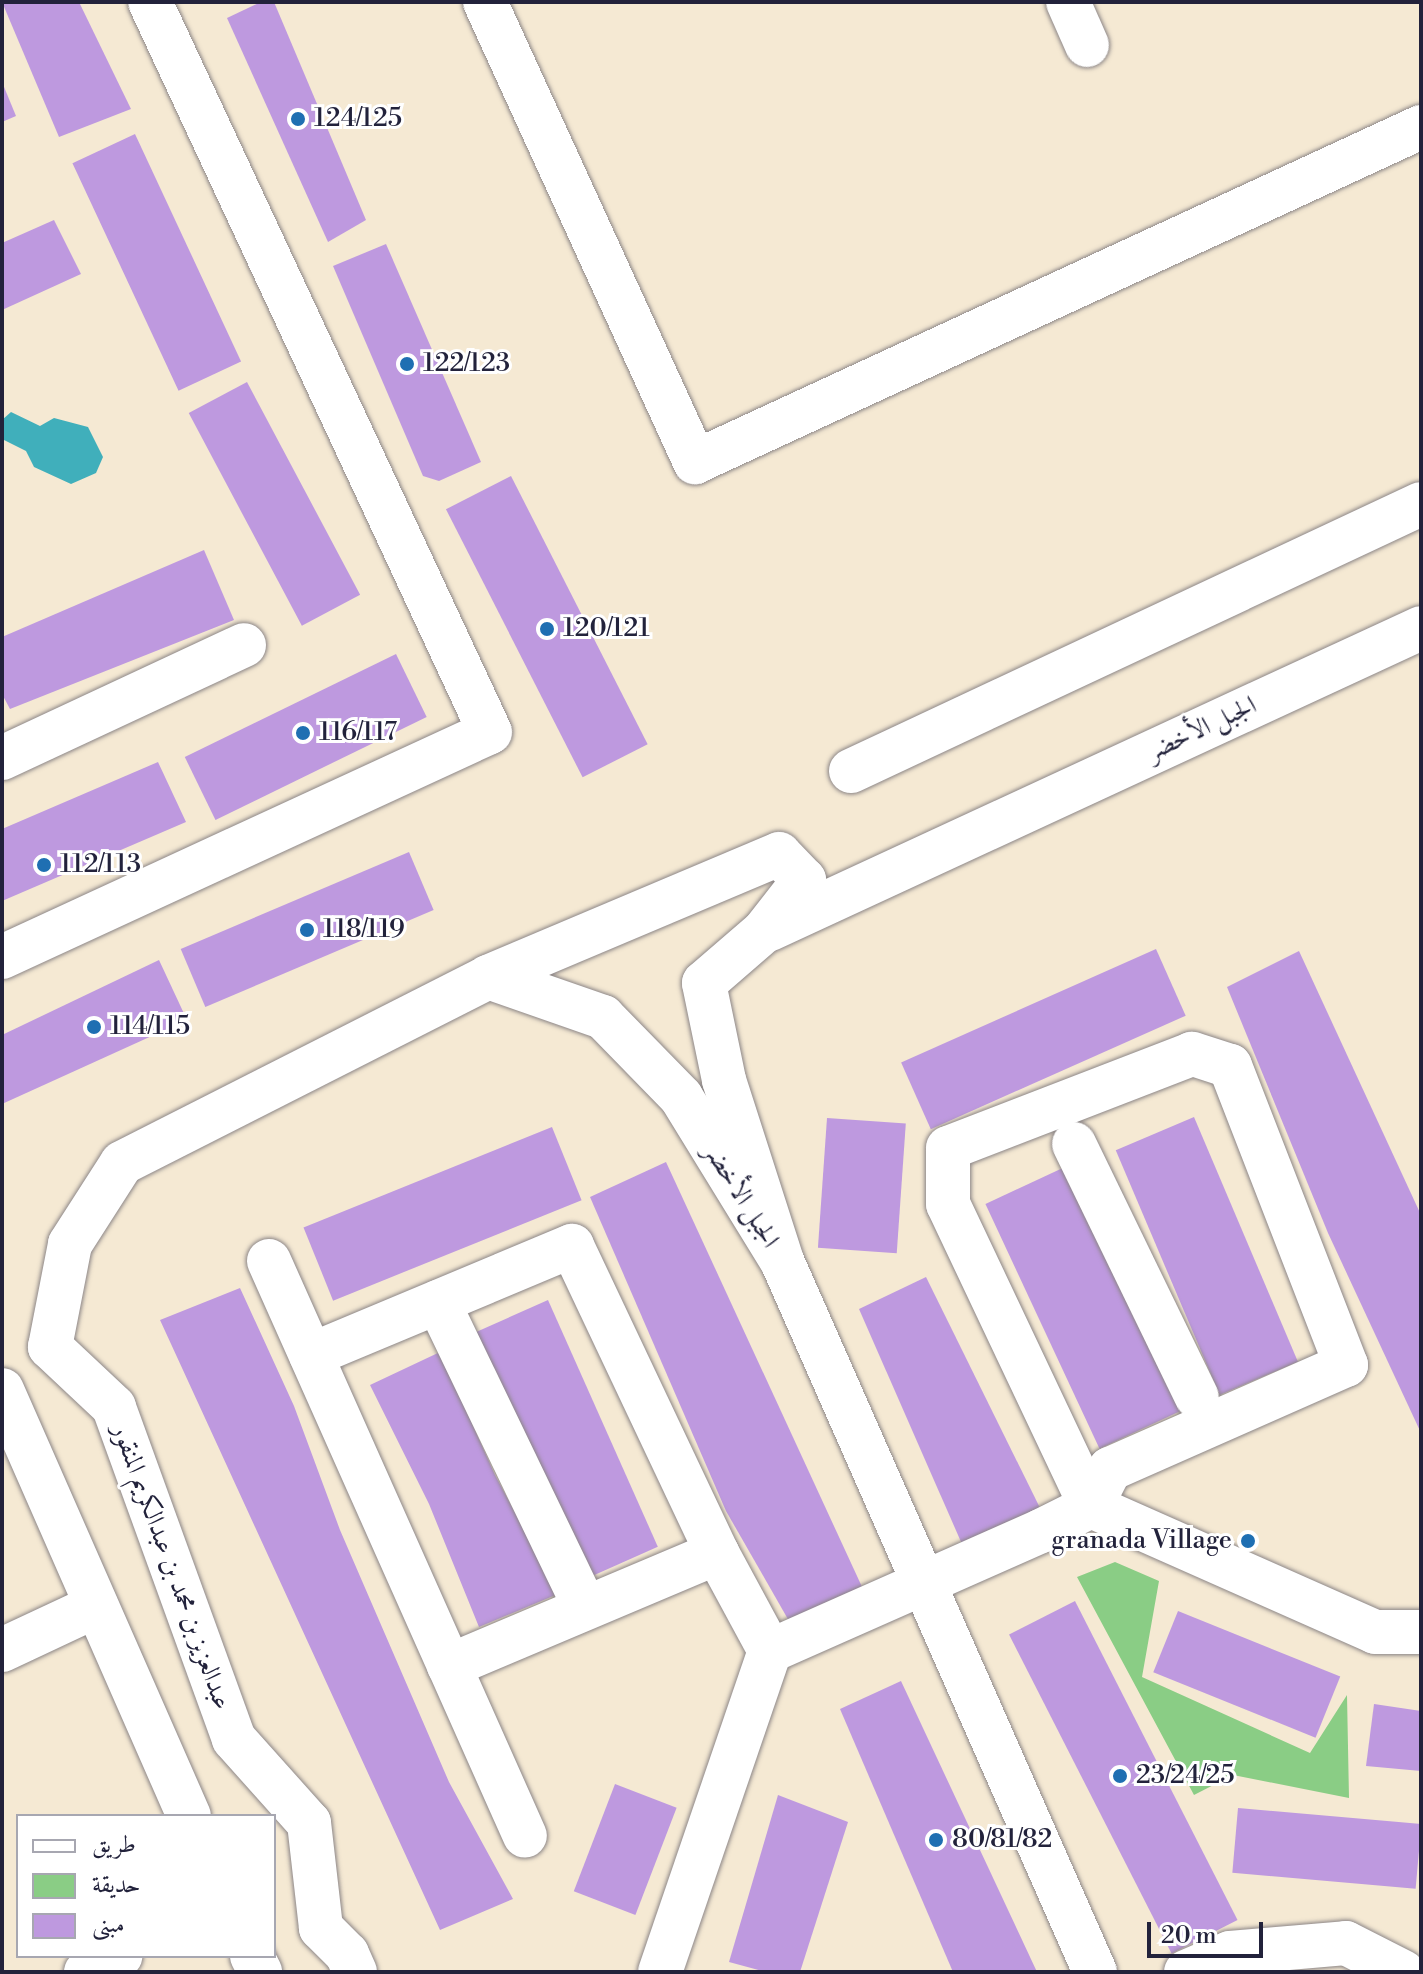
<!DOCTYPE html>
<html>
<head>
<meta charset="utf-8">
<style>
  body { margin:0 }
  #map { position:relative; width:1423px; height:1974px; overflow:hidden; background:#f5e9d3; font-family:"Libre Bodoni",Amiri,serif }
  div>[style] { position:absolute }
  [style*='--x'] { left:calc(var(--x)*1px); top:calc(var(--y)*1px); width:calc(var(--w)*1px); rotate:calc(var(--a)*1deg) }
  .green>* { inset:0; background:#8acd85 }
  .water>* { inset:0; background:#40afbb }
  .building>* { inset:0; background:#be99df; transform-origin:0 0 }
  .roads { filter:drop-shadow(0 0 2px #8c8687) drop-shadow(0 0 2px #8c8687) }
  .minor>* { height:44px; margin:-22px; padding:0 22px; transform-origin:22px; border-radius:22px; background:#fff }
  .dots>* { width:22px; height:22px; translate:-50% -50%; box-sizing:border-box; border:4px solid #fff; border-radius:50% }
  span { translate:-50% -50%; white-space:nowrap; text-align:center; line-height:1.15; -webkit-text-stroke:6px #fff; paint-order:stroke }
  .poi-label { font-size:26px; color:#22223b }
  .left { translate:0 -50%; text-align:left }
  .right { translate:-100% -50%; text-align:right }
  .street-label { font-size:26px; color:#22223b }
  .frame { position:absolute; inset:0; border:4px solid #22223b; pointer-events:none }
  .legend { position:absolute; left:16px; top:1814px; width:260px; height:144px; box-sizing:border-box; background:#fff; border:2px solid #a7a7b1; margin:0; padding:10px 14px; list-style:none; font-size:24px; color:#22223b }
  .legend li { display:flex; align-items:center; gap:16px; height:40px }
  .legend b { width:40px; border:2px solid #a7a7b1 }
  .scale { position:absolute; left:1147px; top:1922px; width:116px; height:36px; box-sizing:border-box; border:4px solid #22223b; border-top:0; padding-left:10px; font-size:24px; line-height:28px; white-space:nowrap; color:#22223b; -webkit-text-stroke:6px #fff; paint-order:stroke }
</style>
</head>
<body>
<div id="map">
  <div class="green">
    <i style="clip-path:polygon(1115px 1562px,1159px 1581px,1142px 1677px,1310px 1753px,1347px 1695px,1349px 1798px,1233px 1775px,1194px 1795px,1077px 1577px)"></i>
  </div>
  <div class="water">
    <i style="clip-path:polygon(11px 412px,40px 426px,54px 418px,88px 427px,103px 457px,96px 473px,71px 484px,34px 467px,26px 451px,2px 439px,2px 420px)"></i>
  </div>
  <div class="building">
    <i style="clip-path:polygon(2px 2px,79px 2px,131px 109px,59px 137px)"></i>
    <i style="clip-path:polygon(261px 2px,274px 2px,366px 220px,328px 242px,227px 18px)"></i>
    <i style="clip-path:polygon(2px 82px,16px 116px,2px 122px)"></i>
    <i style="left:135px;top:134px;width:251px;height:69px;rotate:65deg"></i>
    <i style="clip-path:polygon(54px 220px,81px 274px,2px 310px,2px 243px)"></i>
    <i style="clip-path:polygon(386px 244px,481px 462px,439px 481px,423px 476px,333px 266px)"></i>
    <i style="left:247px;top:382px;width:241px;height:66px;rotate:62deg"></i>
    <i style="left:511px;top:476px;width:301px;height:73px;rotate:63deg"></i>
    <i style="clip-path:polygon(204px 550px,234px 620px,10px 709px,2px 694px,2px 637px)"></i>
    <i style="left:396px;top:654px;width:70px;height:235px;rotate:64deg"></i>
    <i style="clip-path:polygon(158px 762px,186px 822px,2px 901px,2px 829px)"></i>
    <i style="left:409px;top:852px;width:63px;height:248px;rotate:67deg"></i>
    <i style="left:1156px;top:949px;width:73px;height:279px;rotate:66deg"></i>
    <i style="clip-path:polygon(1299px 951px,1421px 1215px,1421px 1433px,1328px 1233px,1227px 987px)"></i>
    <i style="clip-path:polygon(159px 960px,187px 1020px,2px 1104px,2px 1035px)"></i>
    <i style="left:1194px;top:1117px;width:266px;height:85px;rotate:67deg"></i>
    <i style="left:827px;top:1118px;width:79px;height:130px;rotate:4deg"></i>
    <i style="left:552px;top:1127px;width:79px;height:268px;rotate:68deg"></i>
    <i style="clip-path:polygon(666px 1162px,863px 1589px,789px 1621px,726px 1511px,590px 1197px)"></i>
    <i style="left:1067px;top:1166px;width:270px;height:90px;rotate:65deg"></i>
    <i style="clip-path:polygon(926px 1277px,1042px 1512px,965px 1551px,859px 1309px)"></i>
    <i style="clip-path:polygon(240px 1288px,294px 1406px,340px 1530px,449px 1782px,513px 1899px,440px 1930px,160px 1320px)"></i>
    <i style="left:548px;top:1300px;width:270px;height:78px;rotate:66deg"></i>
    <i style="clip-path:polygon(440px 1352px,495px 1475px,558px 1594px,479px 1627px,429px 1504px,370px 1385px)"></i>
    <i style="left:1075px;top:1601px;width:358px;height:74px;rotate:63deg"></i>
    <i style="left:1178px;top:1611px;width:175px;height:66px;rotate:22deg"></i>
    <i style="clip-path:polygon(901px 1681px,1037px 1972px,953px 1972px,840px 1709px)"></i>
    <i style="clip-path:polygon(1374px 1704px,1421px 1711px,1421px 1771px,1366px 1766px)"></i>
    <i style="left:615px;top:1784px;width:66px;height:115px;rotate:21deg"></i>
    <i style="clip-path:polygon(778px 1795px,848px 1822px,800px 1972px,766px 1972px,729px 1962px)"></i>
    <i style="left:1238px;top:1808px;width:184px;height:65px;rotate:5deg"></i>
  </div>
  <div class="roads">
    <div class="minor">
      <i style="--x:485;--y:2;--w:506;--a:65.46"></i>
      <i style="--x:695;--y:462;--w:800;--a:-24.77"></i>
      <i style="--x:1068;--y:2;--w:47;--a:66.2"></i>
      <i style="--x:2;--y:758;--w:267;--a:-25"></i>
      <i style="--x:851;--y:771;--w:629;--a:-25.1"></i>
      <i style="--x:770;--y:929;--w:717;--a:-24.81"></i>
      <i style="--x:2;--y:957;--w:537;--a:-24.75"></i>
      <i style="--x:490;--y:732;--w:805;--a:-114.97"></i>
      <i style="--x:1074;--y:1144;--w:281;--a:64.1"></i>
      <i style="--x:269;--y:1261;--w:629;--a:66"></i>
      <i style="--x:782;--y:1261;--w:777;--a:66.24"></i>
      <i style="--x:438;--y:1302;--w:339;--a:64.3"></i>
      <i style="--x:311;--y:1355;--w:283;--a:-22.7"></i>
      <i style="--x:572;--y:1246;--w:340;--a:64.7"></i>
      <i style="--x:717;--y:1553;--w:111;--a:61.6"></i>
      <i style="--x:2;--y:1390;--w:465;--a:66.3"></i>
      <i style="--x:2;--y:1650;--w:104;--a:-25.1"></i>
      <i style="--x:449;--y:1666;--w:291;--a:-22.9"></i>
      <i style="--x:252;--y:1956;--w:18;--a:63"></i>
      <i style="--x:86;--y:1972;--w:38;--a:-25"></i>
      <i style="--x:355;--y:1972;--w:20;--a:-114"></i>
      <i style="--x:347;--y:1954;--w:37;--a:-135"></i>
      <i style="--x:321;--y:1928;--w:106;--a:-96.5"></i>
      <i style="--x:309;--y:1823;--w:113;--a:-131.8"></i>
      <i style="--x:234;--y:1739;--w:353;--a:-109.9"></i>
      <i style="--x:114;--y:1407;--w:88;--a:-136.8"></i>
      <i style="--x:50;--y:1347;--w:105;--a:-79"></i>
      <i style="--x:70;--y:1244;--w:96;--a:-57.3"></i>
      <i style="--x:122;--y:1163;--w:411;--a:-26.9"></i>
      <i style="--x:488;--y:977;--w:122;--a:19.2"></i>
      <i style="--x:603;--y:1017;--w:112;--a:45.7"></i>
      <i style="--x:681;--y:1097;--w:193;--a:58.4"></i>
      <i style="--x:782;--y:1261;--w:190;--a:-107.8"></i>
      <i style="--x:724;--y:1080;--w:99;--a:-101.7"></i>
      <i style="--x:704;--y:983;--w:79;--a:-40.9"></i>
      <i style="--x:764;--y:931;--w:65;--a:-51.9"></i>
      <i style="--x:804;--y:880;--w:36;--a:-134"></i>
      <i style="--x:779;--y:854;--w:316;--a:157.1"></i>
      <i style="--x:660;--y:1972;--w:339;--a:-71.1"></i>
      <i style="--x:770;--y:1651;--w:296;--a:-23.9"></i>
      <i style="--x:1041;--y:1531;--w:56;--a:-26.6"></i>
      <i style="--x:1091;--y:1506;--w:42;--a:-62.8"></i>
      <i style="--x:1110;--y:1469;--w:258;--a:-23.8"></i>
      <i style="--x:1346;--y:1365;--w:321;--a:-111.2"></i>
      <i style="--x:1230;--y:1066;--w:40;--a:-162"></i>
      <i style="--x:1192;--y:1054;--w:261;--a:158.9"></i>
      <i style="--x:948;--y:1148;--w:56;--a:90"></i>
      <i style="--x:948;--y:1204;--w:334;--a:64.7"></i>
      <i style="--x:1091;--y:1506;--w:311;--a:23.9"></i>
      <i style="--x:1375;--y:1632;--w:46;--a:0"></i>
      <i style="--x:1186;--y:1972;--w:48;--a:-23.4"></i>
      <i style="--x:1230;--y:1953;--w:116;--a:-4.9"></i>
      <i style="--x:1346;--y:1943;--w:64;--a:27"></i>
    </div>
  </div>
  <div class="dots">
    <i style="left:298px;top:119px;background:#1f6fb2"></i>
    <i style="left:407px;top:364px;background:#1f6fb2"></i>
    <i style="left:547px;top:629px;background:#1f6fb2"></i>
    <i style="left:303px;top:733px;background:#1f6fb2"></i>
    <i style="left:44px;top:865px;background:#1f6fb2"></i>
    <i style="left:307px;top:930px;background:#1f6fb2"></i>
    <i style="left:94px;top:1027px;background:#1f6fb2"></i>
    <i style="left:1248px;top:1541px;background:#1f6fb2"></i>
    <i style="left:1120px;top:1776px;background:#1f6fb2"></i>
    <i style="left:936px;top:1840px;background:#1f6fb2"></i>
  </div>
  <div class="poi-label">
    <span class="left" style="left:314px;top:119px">124/125</span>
    <span class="left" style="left:423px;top:364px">122/123</span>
    <span class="left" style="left:563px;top:629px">120/121</span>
    <span class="left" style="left:319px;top:733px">116/117</span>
    <span class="left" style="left:60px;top:865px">112/113</span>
    <span class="left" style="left:323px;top:930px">118/119</span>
    <span class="left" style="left:110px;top:1027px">114/115</span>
    <span class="right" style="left:1232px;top:1541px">granada Village</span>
    <span class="left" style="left:1136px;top:1776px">23/24/25</span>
    <span class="left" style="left:952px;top:1840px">80/81/82</span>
  </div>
  <div class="street-label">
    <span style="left:1202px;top:729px;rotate:-25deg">الجبل الأخضر</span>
    <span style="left:741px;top:1196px;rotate:58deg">الجبل الأخضر</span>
    <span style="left:171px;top:1567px;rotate:70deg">عبدالعزيز بن محمد بن عبدالكريم المنقور</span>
  </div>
  <div class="frame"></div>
  <ul class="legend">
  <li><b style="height:10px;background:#fff"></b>طريق</li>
  <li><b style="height:22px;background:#8acd85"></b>حديقة</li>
  <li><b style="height:22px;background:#be99df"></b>مبنى</li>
  </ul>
  <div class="scale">20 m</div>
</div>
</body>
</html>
